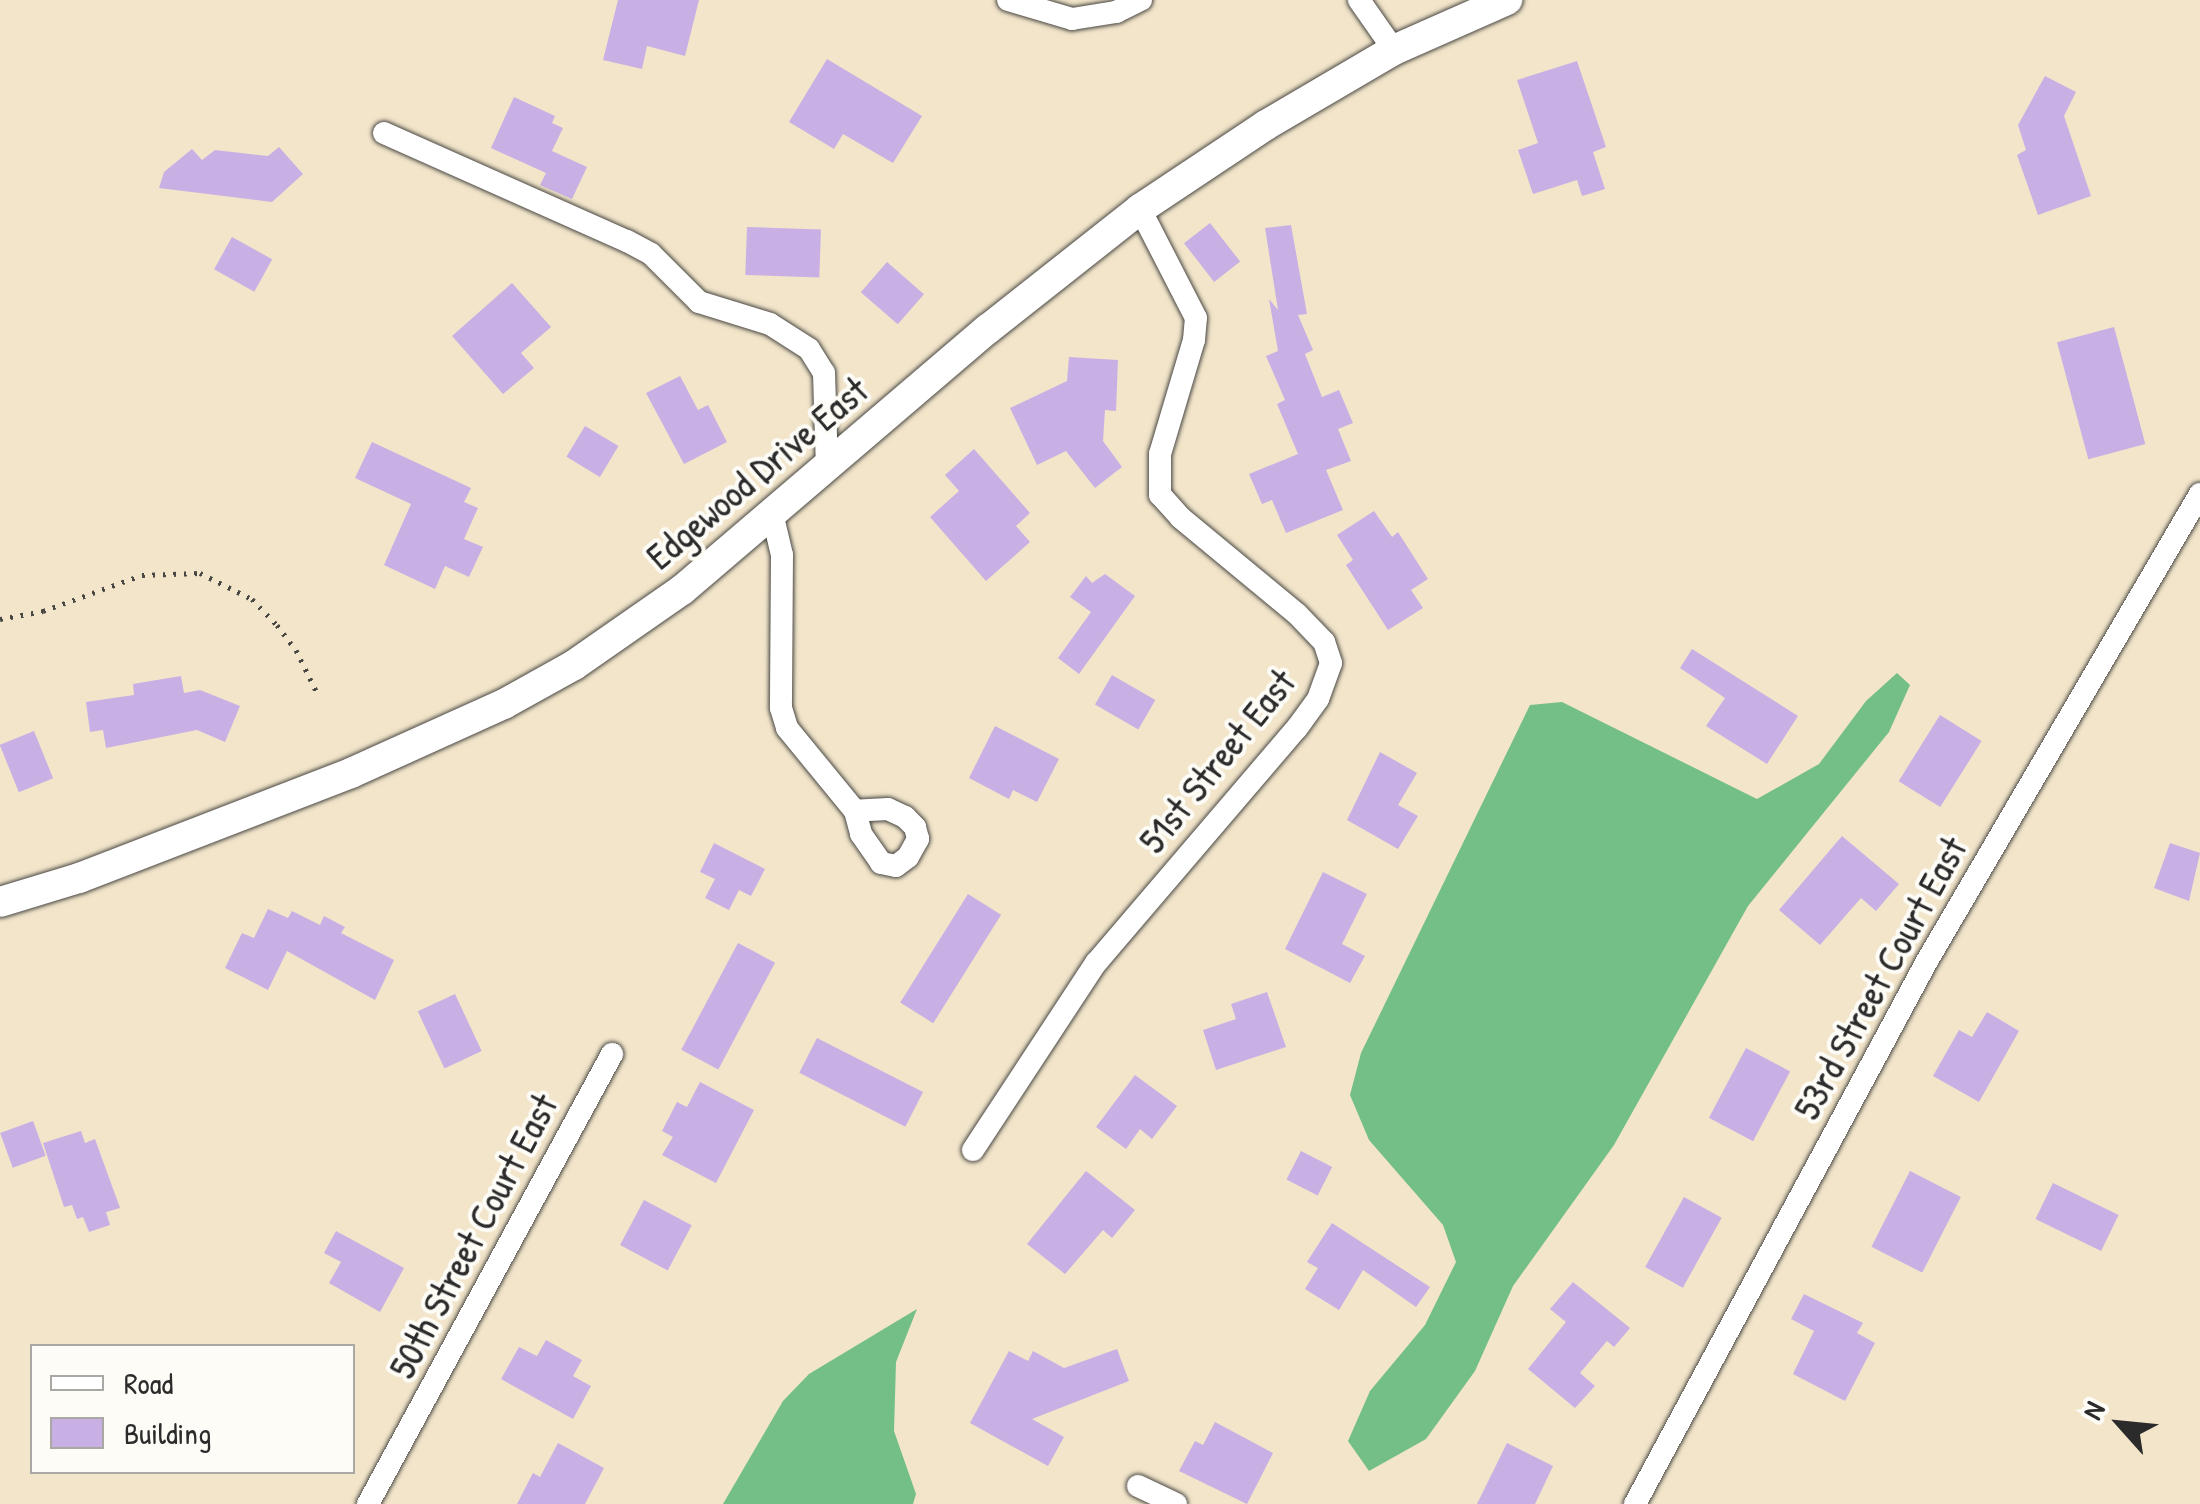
<!DOCTYPE html>
<html>
<head>
<meta charset="utf-8">
<style>
  body { margin:0 }
  #map { position:relative; width:2200px; height:1504px; overflow:hidden; background:#f2e5ca; font-family:"Patrick Hand",sans-serif }
  div>[style] { position:absolute }
  [style*='--x'] { left:calc(var(--x)*1px); top:calc(var(--y)*1px); width:calc(var(--w)*1px); rotate:calc(var(--a)*1deg) }
  .forest>* { inset:0; background:#73bf87 }
  .building>* { inset:0; background:#c8b0e5; transform-origin:0 0 }
  .path>* { height:5px; margin-top:-2.5px; transform-origin:0; background:repeating-linear-gradient(90deg,#494743 0 2.5px,transparent 0 10.5px) }
  .roads { filter:drop-shadow(0 0 2px #494743) drop-shadow(0 0 2px #494743) }
  .minor>* { height:22px; margin:-11px; padding:0 11px; transform-origin:11px; border-radius:11px; background:#fff }
  .tertiary>* { height:30px; margin:-15px; padding:0 15px; transform-origin:15px; border-radius:15px; background:#fff }
  span { translate:-50% -50%; white-space:nowrap; text-align:center; line-height:1.15; -webkit-text-stroke:8px #fdfcf7; paint-order:stroke }
  .street-label { font-size:38px; color:#2b2b2b }
  .legend { position:absolute; left:30px; top:1344px; width:325px; height:130px; box-sizing:border-box; background:#fdfcf7; border:2px solid #a9a8a5; margin:0; padding:12px 18px; list-style:none; font-size:30px; color:#2b2b2b }
  .legend li { display:flex; align-items:center; gap:20px; height:50px }
  .legend b { width:50px; border:2px solid #a9a8a5 }
  .north { position:absolute; left:2070px; top:1374px; width:100px; height:100px; -webkit-text-stroke:8px #fdfcf7; paint-order:stroke; rotate:297deg; font-size:28px; font-weight:700; line-height:40px; text-align:center; color:#2b2b2b }
  .north::after { content:''; display:block; margin:auto; width:35px; height:45px; background:#2b2b2b; clip-path:polygon(50% 0,100% 100%,50% 72%,0 100%) }
</style>
</head>
<body>
<div id="map">
  <div class="forest">
    <i style="clip-path:polygon(1897px 673px,1910px 685px,1889px 732px,1748px 906px,1614px 1145px,1513px 1286px,1475px 1371px,1426px 1439px,1369px 1471px,1348px 1441px,1370px 1391px,1425px 1325px,1456px 1262px,1443px 1225px,1369px 1140px,1350px 1095px,1361px 1053px,1530px 705px,1562px 702px,1757px 799px,1819px 764px,1866px 701px)"></i>
    <i style="clip-path:polygon(917px 1309px,896px 1362px,894px 1431px,916px 1494px,913px 1504px,723px 1504px,783px 1401px,809px 1374px)"></i>
  </div>
  <div class="building">
    <i style="clip-path:polygon(618px 0,699px 0,685px 56px,647px 46px,642px 69px,603px 60px)"></i>
    <i style="clip-path:polygon(827px 59px,922px 116px,893px 163px,843px 134px,834px 149px,789px 122px)"></i>
    <i style="clip-path:polygon(1577px 61px,1606px 147px,1593px 152px,1605px 189px,1582px 196px,1577px 180px,1533px 194px,1518px 150px,1538px 143px,1517px 80px)"></i>
    <i style="clip-path:polygon(2045px 76px,2076px 92px,2064px 116px,2091px 196px,2038px 215px,2017px 155px,2026px 150px,2018px 125px)"></i>
    <i style="clip-path:polygon(514px 97px,555px 116px,552px 123px,563px 128px,552px 151px,587px 167px,572px 199px,540px 185px,546px 173px,491px 148px)"></i>
    <i style="clip-path:polygon(279px 147px,303px 174px,272px 202px,159px 188px,164px 172px,192px 149px,202px 160px,215px 150px,268px 156px)"></i>
    <i style="left:1210px;top:223px;width:49px;height:33px;rotate:52deg"></i>
    <i style="clip-path:polygon(1291px 225px,1307px 314px,1298px 315px,1313px 350px,1305px 354px,1322px 397px,1339px 390px,1353px 423px,1338px 429px,1351px 461px,1326px 470px,1343px 510px,1286px 533px,1272px 500px,1262px 504px,1249px 474px,1298px 454px,1277px 404px,1285px 400px,1266px 356px,1278px 351px,1269px 299px,1278px 310px,1265px 228px)"></i>
    <i style="left:747px;top:227px;width:74px;height:48px;rotate:2deg"></i>
    <i style="left:232px;top:237px;width:46px;height:37px;rotate:29deg"></i>
    <i style="left:887px;top:262px;width:49px;height:40px;rotate:41deg"></i>
    <i style="clip-path:polygon(512px 283px,551px 327px,521px 353px,534px 368px,503px 394px,452px 336px)"></i>
    <i style="left:2114px;top:327px;width:121px;height:59px;rotate:75deg"></i>
    <i style="clip-path:polygon(1069px 357px,1118px 360px,1116px 411px,1105px 410px,1103px 441px,1122px 467px,1095px 488px,1066px 451px,1037px 465px,1010px 408px,1067px 381px)"></i>
    <i style="clip-path:polygon(680px 376px,698px 410px,708px 405px,727px 442px,684px 464px,646px 393px)"></i>
    <i style="left:585px;top:426px;width:39px;height:36px;rotate:31deg"></i>
    <i style="clip-path:polygon(372px 442px,471px 488px,464px 502px,478px 508px,464px 539px,483px 547px,469px 577px,445px 566px,435px 589px,384px 565px,411px 504px,355px 478px)"></i>
    <i style="clip-path:polygon(974px 449px,1030px 513px,1016px 526px,1030px 542px,986px 581px,930px 517px,959px 491px,945px 475px)"></i>
    <i style="clip-path:polygon(1374px 511px,1392px 537px,1398px 532px,1428px 579px,1411px 590px,1423px 608px,1388px 630px,1346px 565px,1353px 560px,1337px 535px)"></i>
    <i style="clip-path:polygon(1105px 574px,1135px 596px,1079px 674px,1058px 658px,1091px 612px,1070px 597px,1086px 576px,1092px 583px)"></i>
    <i style="clip-path:polygon(1692px 649px,1798px 716px,1767px 764px,1706px 726px,1725px 698px,1680px 668px)"></i>
    <i style="left:1112px;top:675px;width:50px;height:34px;rotate:30deg"></i>
    <i style="clip-path:polygon(181px 676px,184px 693px,200px 690px,240px 706px,225px 742px,197px 730px,106px 748px,103px 730px,90px 732px,86px 702px,134px 695px,133px 684px)"></i>
    <i style="left:1940px;top:715px;width:49px;height:78px;rotate:32deg"></i>
    <i style="clip-path:polygon(995px 726px,1059px 759px,1037px 802px,1013px 790px,1009px 799px,969px 778px)"></i>
    <i style="left:34px;top:731px;width:51px;height:37px;rotate:68deg"></i>
    <i style="clip-path:polygon(1380px 752px,1417px 773px,1398px 805px,1418px 816px,1398px 849px,1347px 820px)"></i>
    <i style="clip-path:polygon(1842px 836px,1899px 884px,1876px 911px,1861px 898px,1820px 945px,1779px 910px)"></i>
    <i style="clip-path:polygon(714px 843px,765px 869px,751px 896px,739px 890px,729px 910px,705px 898px,715px 879px,700px 872px)"></i>
    <i style="clip-path:polygon(2170px 843px,2200px 853px,2189px 901px,2154px 888px)"></i>
    <i style="clip-path:polygon(1323px 872px,1367px 894px,1342px 944px,1365px 956px,1350px 983px,1285px 949px)"></i>
    <i style="left:968px;top:894px;width:39px;height:128px;rotate:32deg"></i>
    <i style="clip-path:polygon(268px 909px,288px 918px,292px 911px,320px 925px,324px 916px,345px 927px,341px 933px,394px 960px,375px 1000px,287px 951px,268px 990px,225px 968px,242px 933px,254px 938px)"></i>
    <i style="left:738px;top:943px;width:42px;height:121px;rotate:28deg"></i>
    <i style="clip-path:polygon(1267px 992px,1286px 1047px,1216px 1070px,1203px 1030px,1236px 1019px,1231px 1004px)"></i>
    <i style="left:455px;top:994px;width:63px;height:41px;rotate:65deg"></i>
    <i style="clip-path:polygon(1987px 1012px,2019px 1031px,1979px 1102px,1933px 1076px,1959px 1030px,1972px 1037px)"></i>
    <i style="left:817px;top:1038px;width:119px;height:39px;rotate:27deg"></i>
    <i style="left:1746px;top:1048px;width:50px;height:79px;rotate:28deg"></i>
    <i style="clip-path:polygon(1135px 1075px,1177px 1106px,1152px 1139px,1140px 1129px,1126px 1149px,1096px 1127px)"></i>
    <i style="clip-path:polygon(700px 1082px,754px 1110px,716px 1183px,662px 1155px,673px 1137px,662px 1131px,677px 1102px,687px 1107px)"></i>
    <i style="left:33px;top:1121px;width:37px;height:35px;rotate:70deg"></i>
    <i style="clip-path:polygon(81px 1131px,85px 1143px,95px 1139px,120px 1208px,106px 1212px,110px 1225px,89px 1232px,83px 1217px,77px 1219px,72px 1205px,64px 1207px,43px 1143px)"></i>
    <i style="left:1301px;top:1151px;width:35px;height:32px;rotate:27deg"></i>
    <i style="clip-path:polygon(1086px 1171px,1135px 1210px,1112px 1238px,1103px 1230px,1065px 1274px,1027px 1244px)"></i>
    <i style="left:1910px;top:1171px;width:57px;height:85px;rotate:27deg"></i>
    <i style="left:2053px;top:1183px;width:73px;height:40px;rotate:26deg"></i>
    <i style="left:1684px;top:1197px;width:43px;height:80px;rotate:29deg"></i>
    <i style="left:644px;top:1200px;width:54px;height:51px;rotate:28deg"></i>
    <i style="clip-path:polygon(1332px 1223px,1430px 1287px,1416px 1307px,1363px 1270px,1339px 1310px,1305px 1289px,1318px 1268px,1307px 1262px)"></i>
    <i style="clip-path:polygon(336px 1231px,404px 1268px,380px 1312px,329px 1283px,341px 1262px,324px 1253px)"></i>
    <i style="clip-path:polygon(1573px 1282px,1630px 1328px,1614px 1347px,1607px 1341px,1580px 1373px,1595px 1386px,1575px 1408px,1528px 1369px,1566px 1322px,1550px 1309px)"></i>
    <i style="clip-path:polygon(1804px 1294px,1863px 1323px,1857px 1333px,1875px 1343px,1845px 1401px,1793px 1374px,1814px 1331px,1791px 1319px)"></i>
    <i style="clip-path:polygon(546px 1340px,582px 1360px,573px 1376px,591px 1386px,573px 1419px,501px 1379px,519px 1347px,537px 1356px)"></i>
    <i style="clip-path:polygon(1117px 1349px,1129px 1381px,1032px 1419px,1064px 1437px,1048px 1466px,970px 1423px,1009px 1351px,1028px 1361px,1033px 1351px,1064px 1368px)"></i>
    <i style="clip-path:polygon(1215px 1422px,1273px 1453px,1247px 1504px,1179px 1471px,1195px 1441px,1203px 1445px)"></i>
    <i style="clip-path:polygon(558px 1443px,604px 1468px,585px 1504px,517px 1504px,533px 1473px,540px 1477px)"></i>
    <i style="clip-path:polygon(1507px 1443px,1553px 1466px,1535px 1504px,1477px 1504px)"></i>
  </div>
  <div class="path">
    <i style="--x:0;--y:619;--w:44;--a:-10.5"></i>
    <i style="--x:43;--y:611;--w:105;--a:-20"></i>
    <i style="--x:142;--y:575;--w:58;--a:-2"></i>
    <i style="--x:200;--y:573;--w:58;--a:26.6"></i>
    <i style="--x:252;--y:599;--w:36;--a:46"></i>
    <i style="--x:277;--y:625;--w:31;--a:53"></i>
    <i style="--x:296;--y:650;--w:52;--a:63.9"></i>
  </div>
  <div class="roads">
    <div class="minor">
      <i style="--x:1008;--y:0;--w:67;--a:16.5"></i>
      <i style="--x:1072;--y:19;--w:45;--a:-9"></i>
      <i style="--x:1116;--y:12;--w:28;--a:-26"></i>
      <i style="--x:1359;--y:0;--w:61;--a:55"></i>
      <i style="--x:384;--y:133;--w:266;--a:24"></i>
      <i style="--x:627;--y:241;--w:27;--a:28"></i>
      <i style="--x:651;--y:254;--w:68;--a:45"></i>
      <i style="--x:699;--y:302;--w:74;--a:17.2"></i>
      <i style="--x:770;--y:324;--w:46;--a:32.7"></i>
      <i style="--x:809;--y:349;--w:28;--a:58"></i>
      <i style="--x:824;--y:373;--w:96;--a:88.2"></i>
      <i style="--x:772;--y:513;--w:43;--a:76.6"></i>
      <i style="--x:782;--y:555;--w:153;--a:90.4"></i>
      <i style="--x:781;--y:708;--w:21;--a:73"></i>
      <i style="--x:787;--y:728;--w:107;--a:50.7"></i>
      <i style="--x:855;--y:811;--w:24;--a:75"></i>
      <i style="--x:861;--y:834;--w:35;--a:55"></i>
      <i style="--x:881;--y:863;--w:15;--a:11"></i>
      <i style="--x:896;--y:866;--w:15;--a:-37"></i>
      <i style="--x:908;--y:857;--w:21;--a:-61"></i>
      <i style="--x:918;--y:839;--w:12;--a:-104"></i>
      <i style="--x:915;--y:827;--w:14;--a:-135"></i>
      <i style="--x:905;--y:817;--w:19;--a:-155"></i>
      <i style="--x:888;--y:809;--w:33;--a:177"></i>
      <i style="--x:973;--y:1150;--w:224;--a:-56.7"></i>
      <i style="--x:1096;--y:963;--w:309;--a:-49.5"></i>
      <i style="--x:1297;--y:728;--w:36;--a:-54"></i>
      <i style="--x:1318;--y:699;--w:38;--a:-70"></i>
      <i style="--x:1331;--y:663;--w:22;--a:-108"></i>
      <i style="--x:1324;--y:642;--w:39;--a:-134"></i>
      <i style="--x:1297;--y:614;--w:151;--a:-140.4"></i>
      <i style="--x:1181;--y:518;--w:31;--a:-132"></i>
      <i style="--x:1160;--y:495;--w:41;--a:-90"></i>
      <i style="--x:1160;--y:454;--w:119;--a:-73.4"></i>
      <i style="--x:1194;--y:340;--w:22;--a:-85"></i>
      <i style="--x:1196;--y:318;--w:123;--a:-117.2"></i>
      <i style="--x:1138;--y:1486;--w:42;--a:25.3"></i>
      <i style="--x:368;--y:1504;--w:512;--a:-61.53"></i>
      <i style="--x:1635;--y:1504;--w:617;--a:-61.73"></i>
      <i style="--x:1927;--y:961;--w:541;--a:-59.69"></i>
    </div>
    <div class="tertiary">
      <i style="--x:0;--y:902;--w:83;--a:-16.9"></i>
      <i style="--x:79;--y:878;--w:292;--a:-21.1"></i>
      <i style="--x:351;--y:773;--w:168;--a:-24.3"></i>
      <i style="--x:504;--y:704;--w:80;--a:-29.1"></i>
      <i style="--x:574;--y:665;--w:131;--a:-34.8"></i>
      <i style="--x:682;--y:590;--w:402;--a:-40.5"></i>
      <i style="--x:988;--y:329;--w:194;--a:-38.3"></i>
      <i style="--x:1140;--y:209;--w:151;--a:-33.7"></i>
      <i style="--x:1266;--y:125;--w:148;--a:-30.4"></i>
      <i style="--x:1394;--y:50;--w:124;--a:-23.9"></i>
    </div>
  </div>
  <div class="street-label">
    <span style="left:757px;top:473px;rotate:-40deg">Edgewood Drive East</span>
    <span style="left:1217px;top:761px;rotate:-51deg">51st Street East</span>
    <span style="left:1880px;top:978px;rotate:-61deg">53rd Street Court East</span>
    <span style="left:473px;top:1236px;rotate:-62deg">50th Street Court East</span>
  </div>
  <ul class="legend">
  <li><b style="height:12px;background:#fff"></b>Road</li>
  <li><b style="height:28px;background:#c8b0e5"></b>Building</li>
  </ul>
  <div class="north">N</div>
</div>
</body>
</html>
